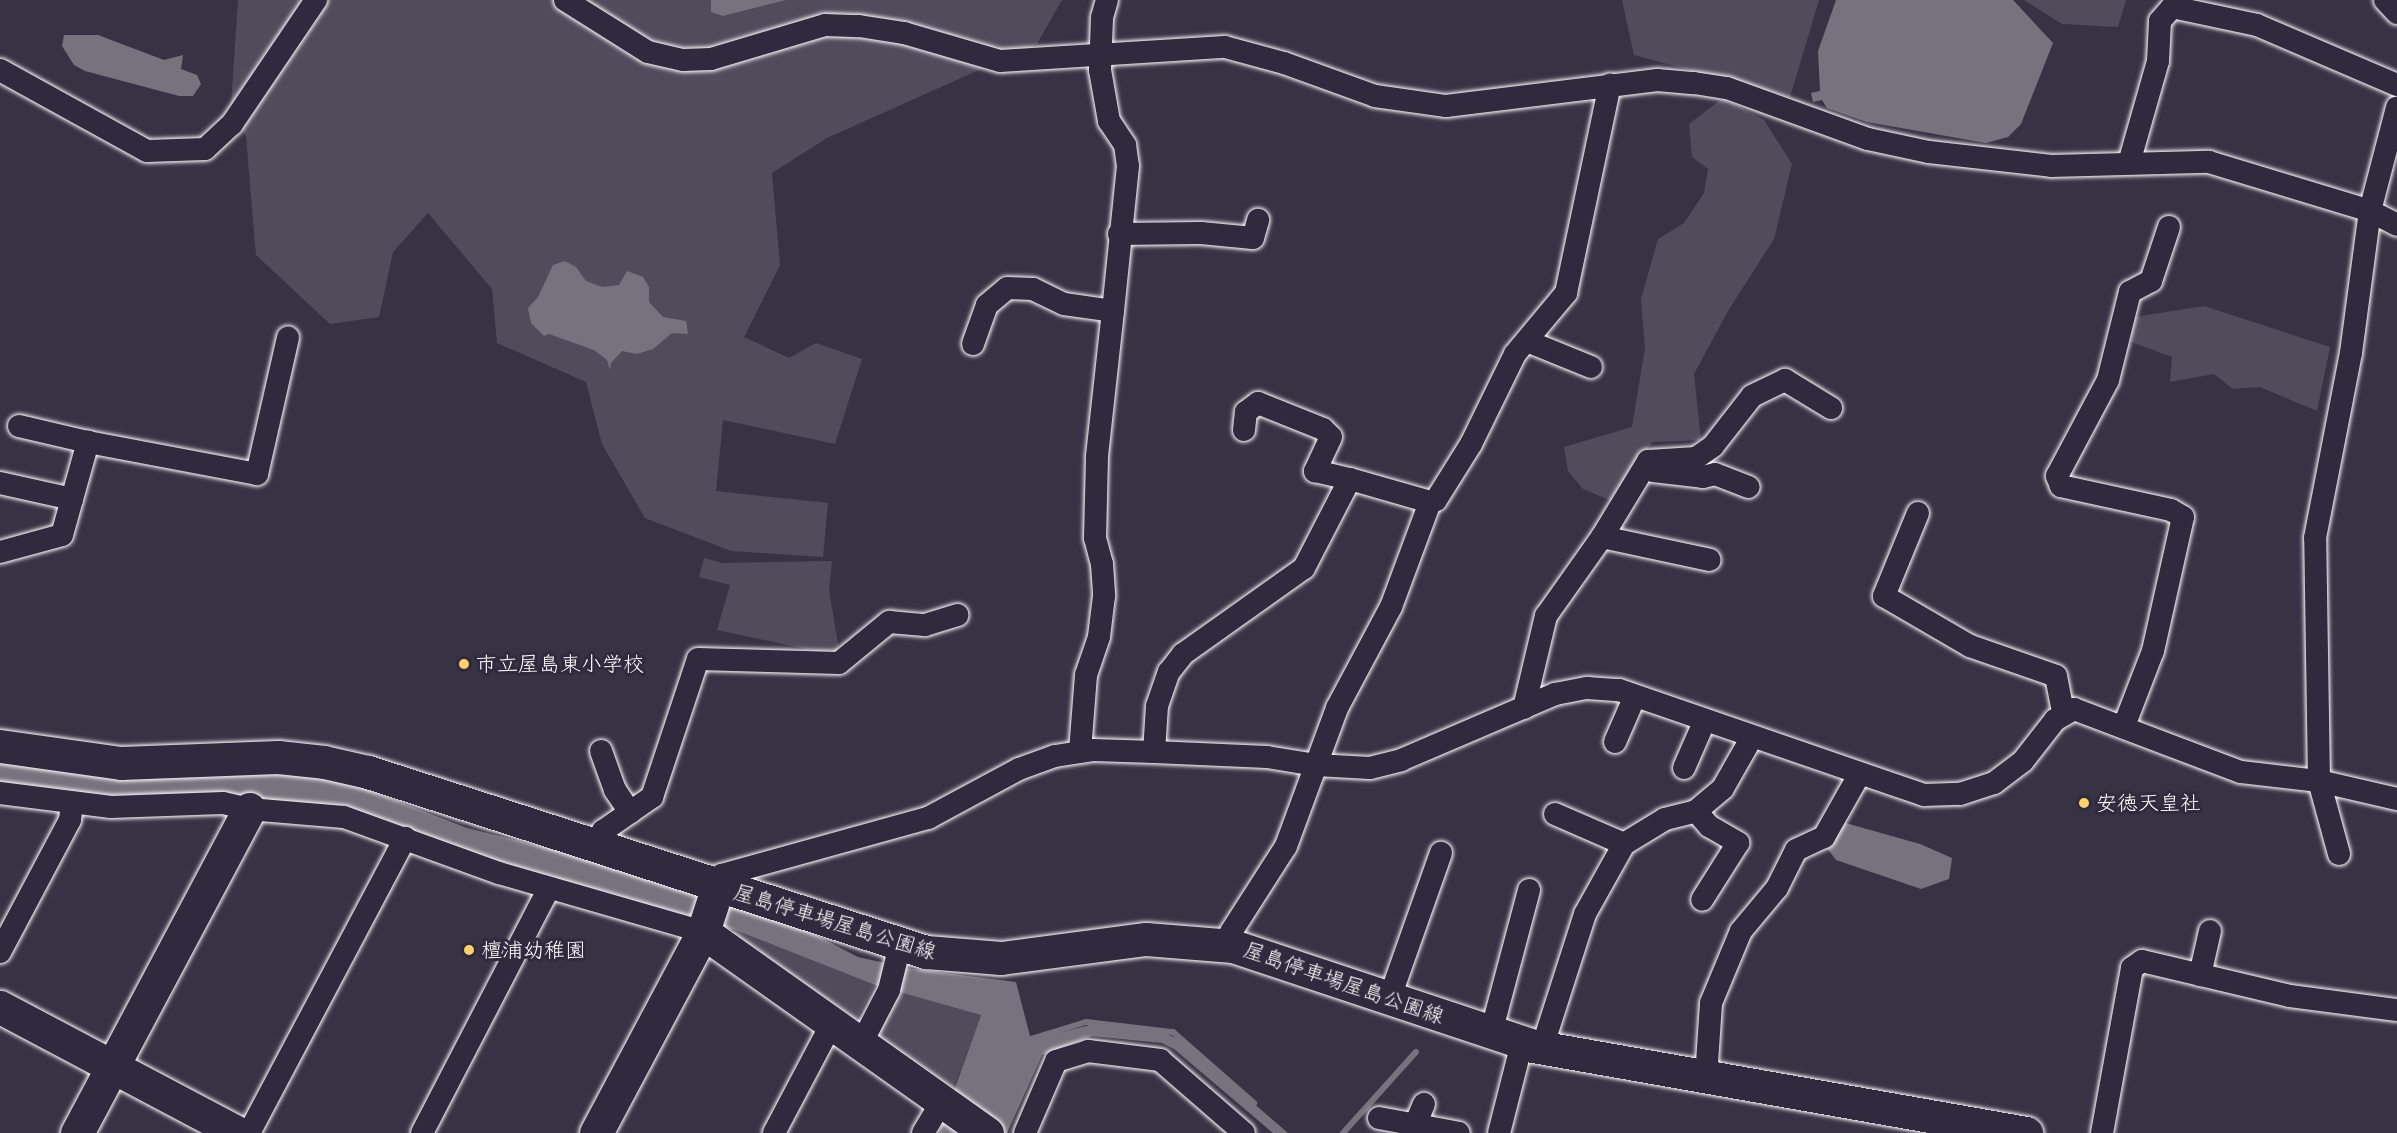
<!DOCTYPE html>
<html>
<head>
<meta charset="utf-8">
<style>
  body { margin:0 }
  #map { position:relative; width:2397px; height:1133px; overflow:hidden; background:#373345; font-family:"Shantell Sans","Klee One",sans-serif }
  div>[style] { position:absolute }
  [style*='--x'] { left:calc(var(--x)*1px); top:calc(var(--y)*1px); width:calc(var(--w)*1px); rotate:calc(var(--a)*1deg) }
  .green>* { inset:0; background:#514c5c }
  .water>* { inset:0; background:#76737f }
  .stream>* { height:6px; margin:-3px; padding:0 3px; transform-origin:3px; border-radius:3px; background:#76737f }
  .roads { filter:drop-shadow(0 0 2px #fff) drop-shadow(0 0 2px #fff) }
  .street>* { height:22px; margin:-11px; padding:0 11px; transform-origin:11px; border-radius:11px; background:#2f2a3d }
  .secondary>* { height:33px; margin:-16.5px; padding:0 16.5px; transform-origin:16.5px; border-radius:16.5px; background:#2f2a3d }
  .dots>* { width:16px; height:16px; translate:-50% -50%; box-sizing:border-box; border:3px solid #2f2a3d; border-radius:50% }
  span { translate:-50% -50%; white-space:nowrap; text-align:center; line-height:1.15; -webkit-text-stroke:6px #2f2a3d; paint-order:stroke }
  .poi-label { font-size:21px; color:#fff }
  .left { translate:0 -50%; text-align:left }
  .street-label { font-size:21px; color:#fff }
</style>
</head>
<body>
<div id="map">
  <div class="green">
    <i style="clip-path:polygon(238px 0,1062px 0,1037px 44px,827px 138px,772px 173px,780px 265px,744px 337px,789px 358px,816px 343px,862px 359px,835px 444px,723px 420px,716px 491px,828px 503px,823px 557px,731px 551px,645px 518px,602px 444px,586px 382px,497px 343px,492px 289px,428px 213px,393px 252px,379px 317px,330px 324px,256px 255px,246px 137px,231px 104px)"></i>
    <i style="clip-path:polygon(1622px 0,1819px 0,1790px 97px,1634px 55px)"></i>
    <i style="clip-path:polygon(2024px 0,2126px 0,2118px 27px,2062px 24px)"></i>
    <i style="clip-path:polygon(1723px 98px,1764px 120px,1792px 164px,1774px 239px,1728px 311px,1694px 374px,1701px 440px,1652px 442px,1614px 502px,1583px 489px,1568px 471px,1564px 447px,1632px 427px,1645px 348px,1641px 299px,1658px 239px,1684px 223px,1704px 193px,1708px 169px,1692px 157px,1689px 124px)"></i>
    <i style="clip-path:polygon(2204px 306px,2330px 347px,2317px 411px,2260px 387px,2233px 389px,2214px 374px,2170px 382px,2172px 357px,2131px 342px,2134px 317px)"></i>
    <i style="clip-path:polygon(704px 558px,722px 563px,832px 561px,829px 590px,840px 656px,717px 630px,730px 585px,699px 577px)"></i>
    <i style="clip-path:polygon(735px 930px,875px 985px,855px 1022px,730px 937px)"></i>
    <i style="clip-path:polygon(898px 989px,981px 1015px,952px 1094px,875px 1038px)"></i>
  </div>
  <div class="water">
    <i style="clip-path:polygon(711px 0,786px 0,723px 16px,711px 12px)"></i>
    <i style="clip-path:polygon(1836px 0,2013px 0,2053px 43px,2021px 124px,2008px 137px,1986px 143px,1867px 122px,1827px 108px,1822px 100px,1813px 102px,1811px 93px,1820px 91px,1818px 51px)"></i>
    <i style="clip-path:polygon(64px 35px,98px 35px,164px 60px,183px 55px,181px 69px,197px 75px,201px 84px,193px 96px,179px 96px,85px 71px,74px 65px,62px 46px)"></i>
    <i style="clip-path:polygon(565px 261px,576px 267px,586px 281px,602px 287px,619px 285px,627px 271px,643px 277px,649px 287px,649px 302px,663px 317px,686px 321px,688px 334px,672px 333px,653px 349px,637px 354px,622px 351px,611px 363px,610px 370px,607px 360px,594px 350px,549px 334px,544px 336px,531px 323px,528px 308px,538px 297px,553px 265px)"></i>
    <i style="clip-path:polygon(0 761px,305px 774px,350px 783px,467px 828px,607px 863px,798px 926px,858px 957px,912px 969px,1016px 982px,1031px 1040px,1094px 1024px,1168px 1034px,1183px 1042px,1288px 1133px,1273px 1133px,1174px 1049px,1162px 1043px,1092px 1036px,1042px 1055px,1007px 1133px,939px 1133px,981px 1015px,875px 985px,735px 930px,532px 875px,356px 814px,148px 804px,0 789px)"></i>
    <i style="clip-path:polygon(1842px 822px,1920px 844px,1952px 858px,1949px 879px,1921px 889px,1836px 860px,1826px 847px)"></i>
  </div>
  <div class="stream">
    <i style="--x:1024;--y:1041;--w:65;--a:-17"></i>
    <i style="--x:1086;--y:1022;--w:88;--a:6.6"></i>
    <i style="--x:1173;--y:1032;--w:108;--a:41.2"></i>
    <i style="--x:1343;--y:1133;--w:109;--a:-48"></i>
  </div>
  <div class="roads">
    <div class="street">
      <i style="--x:565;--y:0;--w:98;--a:32.1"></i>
      <i style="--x:648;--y:52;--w:36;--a:13"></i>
      <i style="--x:683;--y:60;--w:28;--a:-2"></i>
      <i style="--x:711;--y:59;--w:119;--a:-16.6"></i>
      <i style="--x:825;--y:25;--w:34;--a:2"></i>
      <i style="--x:859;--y:26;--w:46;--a:8.8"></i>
      <i style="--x:904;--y:33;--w:100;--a:16.3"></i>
      <i style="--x:1000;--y:61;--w:225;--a:-3.6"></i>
      <i style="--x:1225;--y:47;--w:61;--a:15.2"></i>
      <i style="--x:1284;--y:63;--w:97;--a:19.9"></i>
      <i style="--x:1375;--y:96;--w:72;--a:8"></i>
      <i style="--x:1446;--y:106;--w:213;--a:-7"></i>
      <i style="--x:1657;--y:80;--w:37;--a:5"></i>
      <i style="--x:1694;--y:83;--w:33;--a:9"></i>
      <i style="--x:1727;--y:88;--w:150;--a:19.9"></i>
      <i style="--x:1868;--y:139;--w:62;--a:12"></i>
      <i style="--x:1929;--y:152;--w:123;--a:6.5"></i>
      <i style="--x:2051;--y:166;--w:158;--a:-1.5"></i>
      <i style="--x:2209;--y:162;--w:168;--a:16.9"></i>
      <i style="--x:2370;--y:211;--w:30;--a:27"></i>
      <i style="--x:1107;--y:0;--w:19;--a:106"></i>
      <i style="--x:1102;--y:18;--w:52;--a:92.2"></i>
      <i style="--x:1100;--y:70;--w:52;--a:80"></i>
      <i style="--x:1109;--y:121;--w:29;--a:56"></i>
      <i style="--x:1125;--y:145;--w:21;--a:82"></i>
      <i style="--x:1128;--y:166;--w:146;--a:95.9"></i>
      <i style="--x:2385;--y:0;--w:18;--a:47"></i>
      <i style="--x:0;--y:70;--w:168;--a:28.9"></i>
      <i style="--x:147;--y:151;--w:58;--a:-2"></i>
      <i style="--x:205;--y:149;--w:37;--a:-43"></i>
      <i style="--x:232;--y:124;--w:150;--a:-55.9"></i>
      <i style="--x:2129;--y:163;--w:106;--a:-74.1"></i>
      <i style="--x:2158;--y:61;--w:40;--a:-87.1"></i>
      <i style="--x:2160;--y:21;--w:18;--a:-49"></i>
      <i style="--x:2172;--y:7;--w:87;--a:12"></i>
      <i style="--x:2257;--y:25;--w:152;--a:23.2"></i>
      <i style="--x:1119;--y:234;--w:82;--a:-0.7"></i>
      <i style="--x:1201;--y:233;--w:52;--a:5.5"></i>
      <i style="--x:1253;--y:238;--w:19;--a:-74"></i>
      <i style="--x:1527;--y:341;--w:69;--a:22.1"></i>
      <i style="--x:973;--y:344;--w:41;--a:-70.3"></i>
      <i style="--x:987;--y:305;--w:26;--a:-40"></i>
      <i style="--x:1007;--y:288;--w:26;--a:2"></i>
      <i style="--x:1033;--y:289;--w:34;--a:26"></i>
      <i style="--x:1064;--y:304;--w:49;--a:8.1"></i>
      <i style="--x:1113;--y:311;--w:147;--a:96.3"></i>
      <i style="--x:1097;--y:457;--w:81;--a:91.4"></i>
      <i style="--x:1095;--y:538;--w:27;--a:75"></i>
      <i style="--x:1102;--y:564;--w:32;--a:86"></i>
      <i style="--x:1104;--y:596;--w:41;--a:97"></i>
      <i style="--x:1099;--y:637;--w:40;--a:108.9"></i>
      <i style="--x:1086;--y:675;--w:77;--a:94.5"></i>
      <i style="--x:19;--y:426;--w:71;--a:13.1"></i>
      <i style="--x:1244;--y:430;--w:18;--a:-84"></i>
      <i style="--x:1246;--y:412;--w:15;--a:-37"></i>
      <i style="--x:1258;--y:403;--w:70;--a:21.8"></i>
      <i style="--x:1323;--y:429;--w:11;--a:45"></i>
      <i style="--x:1331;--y:437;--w:38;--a:115"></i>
      <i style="--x:1315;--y:471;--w:36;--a:13"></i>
      <i style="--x:1653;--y:471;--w:50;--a:6.8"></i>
      <i style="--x:1703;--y:477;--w:12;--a:-14"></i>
      <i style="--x:1715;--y:474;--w:36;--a:21"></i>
      <i style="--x:0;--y:483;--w:74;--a:12.5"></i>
      <i style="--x:1918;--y:513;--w:90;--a:112.3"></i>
      <i style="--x:1884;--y:596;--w:99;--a:30.2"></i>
      <i style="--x:1970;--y:646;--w:91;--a:19.2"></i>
      <i style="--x:2056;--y:676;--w:37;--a:79"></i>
      <i style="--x:1602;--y:537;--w:110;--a:12"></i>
      <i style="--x:0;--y:552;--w:64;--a:-15.3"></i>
      <i style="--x:62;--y:535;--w:97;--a:-74.4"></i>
      <i style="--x:88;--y:442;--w:172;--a:10.7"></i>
      <i style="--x:257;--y:474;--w:140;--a:-77.2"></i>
      <i style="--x:1524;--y:708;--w:95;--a:-76.6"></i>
      <i style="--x:1546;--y:616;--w:97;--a:-54.7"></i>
      <i style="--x:1602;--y:537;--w:89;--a:-58.8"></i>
      <i style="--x:1648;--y:461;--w:48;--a:-3.6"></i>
      <i style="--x:1696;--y:458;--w:21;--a:-35"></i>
      <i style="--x:1713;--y:446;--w:63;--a:-52"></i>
      <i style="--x:1752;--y:396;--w:37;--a:-26"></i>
      <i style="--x:1785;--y:380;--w:54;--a:31.3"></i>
      <i style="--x:2124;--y:726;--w:80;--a:-68.9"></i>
      <i style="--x:2153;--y:651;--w:137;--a:-77.4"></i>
      <i style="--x:2183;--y:517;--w:14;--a:-150"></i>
      <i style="--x:2171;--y:510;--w:113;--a:-167.7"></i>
      <i style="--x:2061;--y:486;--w:11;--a:-112"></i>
      <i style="--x:2057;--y:476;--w:109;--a:-62"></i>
      <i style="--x:2108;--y:380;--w:91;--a:-76"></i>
      <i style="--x:2130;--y:292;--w:24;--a:-28"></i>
      <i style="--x:2151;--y:281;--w:57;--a:-71.6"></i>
      <i style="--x:1615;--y:742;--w:50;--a:-66.5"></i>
      <i style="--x:601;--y:751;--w:41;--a:70.3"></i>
      <i style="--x:615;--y:790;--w:27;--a:56"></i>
      <i style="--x:1154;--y:752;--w:46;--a:-86.3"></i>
      <i style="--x:1157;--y:706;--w:36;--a:-71"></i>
      <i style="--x:1169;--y:672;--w:23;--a:-52"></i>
      <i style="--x:1183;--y:654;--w:148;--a:-35.4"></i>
      <i style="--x:1304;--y:568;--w:100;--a:-62.7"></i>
      <i style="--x:1350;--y:479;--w:83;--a:16"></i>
      <i style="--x:1430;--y:502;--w:6;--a:-18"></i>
      <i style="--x:1436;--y:500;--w:66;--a:-58"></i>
      <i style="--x:1471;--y:444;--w:100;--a:-63.9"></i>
      <i style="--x:1515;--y:354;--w:80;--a:-50.1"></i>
      <i style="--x:1566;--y:293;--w:213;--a:-78.1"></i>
      <i style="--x:1684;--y:768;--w:52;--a:-66.4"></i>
      <i style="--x:0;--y:793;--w:112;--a:7.2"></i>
      <i style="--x:111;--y:807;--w:112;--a:-2"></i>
      <i style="--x:223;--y:803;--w:27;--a:13"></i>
      <i style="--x:249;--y:809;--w:95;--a:4.8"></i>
      <i style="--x:344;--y:817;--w:165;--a:19.9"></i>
      <i style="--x:499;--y:873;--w:212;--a:16.1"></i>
      <i style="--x:1696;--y:811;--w:20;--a:49"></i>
      <i style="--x:1709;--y:826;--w:34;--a:30"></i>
      <i style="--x:1738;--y:843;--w:67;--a:122.3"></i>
      <i style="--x:1555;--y:814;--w:75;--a:23.5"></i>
      <i style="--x:598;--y:847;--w:17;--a:-73"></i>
      <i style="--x:603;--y:831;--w:60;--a:-34.8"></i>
      <i style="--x:652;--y:797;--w:145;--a:-71.6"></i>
      <i style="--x:698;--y:659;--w:141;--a:1.6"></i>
      <i style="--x:839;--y:663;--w:65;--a:-39.4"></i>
      <i style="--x:889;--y:622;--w:36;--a:5"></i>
      <i style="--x:925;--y:625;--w:34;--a:-17"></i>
      <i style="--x:2339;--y:854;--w:76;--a:-105.3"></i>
      <i style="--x:2319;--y:781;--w:243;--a:-90.9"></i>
      <i style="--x:2315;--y:538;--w:188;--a:-79"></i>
      <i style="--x:2351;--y:353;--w:143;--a:-82.4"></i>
      <i style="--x:2370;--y:211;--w:107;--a:-75.4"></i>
      <i style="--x:718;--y:886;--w:12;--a:-70"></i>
      <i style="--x:722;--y:875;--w:214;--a:-15.5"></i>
      <i style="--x:928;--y:818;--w:103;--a:-28.3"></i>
      <i style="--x:1019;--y:769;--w:38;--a:-20"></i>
      <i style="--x:1055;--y:756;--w:38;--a:-9"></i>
      <i style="--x:1093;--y:750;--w:61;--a:1.9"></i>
      <i style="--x:1154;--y:752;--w:113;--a:2.5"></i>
      <i style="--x:1267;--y:757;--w:50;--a:9.3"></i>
      <i style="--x:1316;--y:765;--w:54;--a:3.2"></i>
      <i style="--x:1370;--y:768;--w:32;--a:-14"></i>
      <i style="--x:1401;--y:760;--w:168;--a:-23.2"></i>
      <i style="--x:1555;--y:694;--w:33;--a:-11"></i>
      <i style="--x:1587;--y:688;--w:32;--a:4"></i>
      <i style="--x:1619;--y:690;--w:323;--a:19"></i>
      <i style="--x:1924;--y:795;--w:36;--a:-2"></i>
      <i style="--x:1960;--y:794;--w:36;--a:-18"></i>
      <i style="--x:1994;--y:783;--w:36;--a:-37"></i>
      <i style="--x:2023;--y:761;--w:52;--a:-52"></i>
      <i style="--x:2055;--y:720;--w:22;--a:-30"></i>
      <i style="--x:2074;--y:709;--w:178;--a:20.7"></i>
      <i style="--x:2241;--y:772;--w:79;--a:6.6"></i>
      <i style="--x:2319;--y:781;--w:80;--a:13"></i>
      <i style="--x:1229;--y:945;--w:13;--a:-81"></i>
      <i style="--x:1231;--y:932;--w:102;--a:-57.4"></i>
      <i style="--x:1286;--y:846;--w:147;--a:-69.7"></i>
      <i style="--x:1337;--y:708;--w:115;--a:-61.9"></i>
      <i style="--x:1391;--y:607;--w:112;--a:-69.6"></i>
      <i style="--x:0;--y:952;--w:149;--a:-62.1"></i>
      <i style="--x:70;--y:820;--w:17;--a:-83"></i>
      <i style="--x:2200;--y:975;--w:45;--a:-77.2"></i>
      <i style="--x:1390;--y:997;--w:153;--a:-70.5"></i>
      <i style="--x:1491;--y:1033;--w:148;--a:-75.1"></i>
      <i style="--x:861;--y:1044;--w:61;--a:-62.6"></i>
      <i style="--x:889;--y:990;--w:46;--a:-76.3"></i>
      <i style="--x:1542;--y:1048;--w:141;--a:-72.2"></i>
      <i style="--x:1585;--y:914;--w:80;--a:-60.9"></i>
      <i style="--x:1624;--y:844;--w:48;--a:-31.4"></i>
      <i style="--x:1665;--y:819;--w:32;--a:-14"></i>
      <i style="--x:1696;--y:811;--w:35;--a:-40"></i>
      <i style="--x:1723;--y:788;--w:59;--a:-60.4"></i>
      <i style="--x:1706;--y:1077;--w:74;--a:-86.1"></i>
      <i style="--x:1711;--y:1003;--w:78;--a:-67.4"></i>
      <i style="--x:1741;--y:931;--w:56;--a:-50.1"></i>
      <i style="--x:1777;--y:888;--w:42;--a:-63.4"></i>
      <i style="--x:1796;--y:850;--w:31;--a:-25"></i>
      <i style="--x:1824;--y:837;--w:71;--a:-60.6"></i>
      <i style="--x:1379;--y:1118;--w:81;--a:10.6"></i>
      <i style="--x:1415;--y:1125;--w:23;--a:-67"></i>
      <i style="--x:249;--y:1133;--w:334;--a:-62.1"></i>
      <i style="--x:422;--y:1133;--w:276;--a:-62.6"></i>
      <i style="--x:774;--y:1133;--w:124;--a:-62.2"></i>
      <i style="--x:923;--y:1133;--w:37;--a:-59"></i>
      <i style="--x:1025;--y:1133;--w:78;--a:-66.7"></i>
      <i style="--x:1056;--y:1061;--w:34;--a:-17"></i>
      <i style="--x:1088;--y:1051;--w:73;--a:7.1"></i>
      <i style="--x:1160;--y:1060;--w:111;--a:41"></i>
      <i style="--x:1499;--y:1133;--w:93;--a:-75.7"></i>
      <i style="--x:2102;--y:1133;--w:168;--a:-79.7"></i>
      <i style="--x:2132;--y:968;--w:12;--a:-35"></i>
      <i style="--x:2142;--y:961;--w:152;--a:13.3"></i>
      <i style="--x:2290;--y:996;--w:108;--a:7.5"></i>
    </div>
    <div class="secondary">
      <i style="--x:0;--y:746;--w:122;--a:8"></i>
      <i style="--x:121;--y:763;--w:157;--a:-2.2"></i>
      <i style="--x:278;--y:757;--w:46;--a:6.2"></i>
      <i style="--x:324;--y:762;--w:45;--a:12.8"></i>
      <i style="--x:368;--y:772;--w:586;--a:17.88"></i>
      <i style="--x:926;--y:952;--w:75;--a:4.6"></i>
      <i style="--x:1001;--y:958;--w:146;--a:-7.5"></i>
      <i style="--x:1146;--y:939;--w:87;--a:4.6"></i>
      <i style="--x:1233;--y:946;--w:316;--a:18.4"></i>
      <i style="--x:1533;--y:1046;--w:501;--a:10.01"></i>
      <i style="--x:703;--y:932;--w:348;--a:35.3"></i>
      <i style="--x:0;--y:1007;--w:269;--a:27.9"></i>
      <i style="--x:77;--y:1133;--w:367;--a:-62"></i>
      <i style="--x:596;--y:1133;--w:228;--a:-62"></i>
      <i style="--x:703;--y:932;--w:48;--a:-71.9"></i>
    </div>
  </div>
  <div class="dots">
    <i style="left:464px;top:664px;background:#ffd166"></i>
    <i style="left:2084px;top:803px;background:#ffd166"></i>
    <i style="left:469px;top:950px;background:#ffd166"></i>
  </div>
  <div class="poi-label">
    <span class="left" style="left:476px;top:664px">市立屋島東小学校</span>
    <span class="left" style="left:2096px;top:803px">安徳天皇社</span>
    <span class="left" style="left:481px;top:950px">檀浦幼稚園</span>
  </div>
  <div class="street-label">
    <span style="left:835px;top:922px;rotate:17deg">屋島停車場屋島公園線</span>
    <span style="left:1344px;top:983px;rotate:19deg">屋島停車場屋島公園線</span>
  </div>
</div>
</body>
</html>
